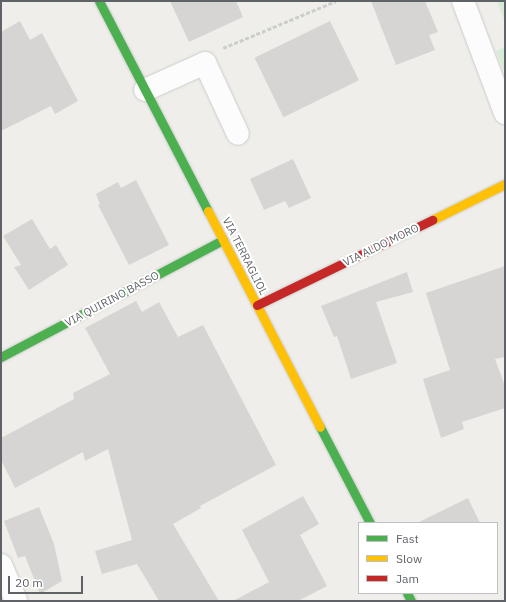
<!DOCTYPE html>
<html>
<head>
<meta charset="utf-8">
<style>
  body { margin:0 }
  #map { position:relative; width:506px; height:602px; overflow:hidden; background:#efeeea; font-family:"IBM Plex Sans",sans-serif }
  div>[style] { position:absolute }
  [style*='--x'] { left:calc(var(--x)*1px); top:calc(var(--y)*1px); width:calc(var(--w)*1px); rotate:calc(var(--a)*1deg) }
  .green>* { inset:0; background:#d8ebd6 }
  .building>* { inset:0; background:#d6d5d3; transform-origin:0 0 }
  .path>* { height:2.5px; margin-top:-1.25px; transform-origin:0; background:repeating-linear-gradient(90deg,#cacfcc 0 4px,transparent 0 6px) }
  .roads { filter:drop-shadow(0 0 1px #cbcccc) drop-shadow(0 0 1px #cbcccc) }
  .street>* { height:22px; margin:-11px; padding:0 11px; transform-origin:11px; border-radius:11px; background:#fdfcfc }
  .fast>* { height:9px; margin:-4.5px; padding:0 4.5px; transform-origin:4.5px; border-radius:4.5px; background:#4caf50 }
  .slow>* { height:9px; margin:-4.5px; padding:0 4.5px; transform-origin:4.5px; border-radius:4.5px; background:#ffc107 }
  .jam>* { height:9px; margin:-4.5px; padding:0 4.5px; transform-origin:4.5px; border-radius:4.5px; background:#c62828 }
  span { translate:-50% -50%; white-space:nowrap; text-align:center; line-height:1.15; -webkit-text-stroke:4px #fff; paint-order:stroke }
  .street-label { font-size:11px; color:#5f6368 }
  .frame { position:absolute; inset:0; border:2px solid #5f6368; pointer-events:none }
  .legend { position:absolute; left:358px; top:522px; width:140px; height:72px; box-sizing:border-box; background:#fff; border:1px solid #bfc1c3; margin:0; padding:5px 7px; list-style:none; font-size:12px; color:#5f6368 }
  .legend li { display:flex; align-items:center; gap:8px; height:20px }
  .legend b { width:20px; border:1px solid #bfc1c3 }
  .scale { position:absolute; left:8px; top:576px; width:75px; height:18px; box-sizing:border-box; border:2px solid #5f6368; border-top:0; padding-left:5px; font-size:12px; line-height:14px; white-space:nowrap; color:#5f6368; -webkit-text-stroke:3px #fff; paint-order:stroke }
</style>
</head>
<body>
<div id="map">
  <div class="green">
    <i style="clip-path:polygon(497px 1px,505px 1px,505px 22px)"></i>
    <i style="clip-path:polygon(505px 47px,505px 74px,496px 51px)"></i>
  </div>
  <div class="building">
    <i style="clip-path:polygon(170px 1px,236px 1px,243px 17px,189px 42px)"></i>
    <i style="clip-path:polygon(371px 1px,425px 1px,438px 32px,429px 35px,435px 50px,396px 65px)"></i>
    <i style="clip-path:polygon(20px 21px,30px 40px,42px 33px,78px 101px,55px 114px,51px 106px,1px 131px,1px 32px)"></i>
    <i style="left:330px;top:21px;width:66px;height:84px;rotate:64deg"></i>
    <i style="clip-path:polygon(293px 159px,311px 198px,289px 208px,285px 201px,264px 210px,250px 179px)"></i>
    <i style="clip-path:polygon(136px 180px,169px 245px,129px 265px,98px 205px,100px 204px,96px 194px,118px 182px,121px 188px)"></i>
    <i style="clip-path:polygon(32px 219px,50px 249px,56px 245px,68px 265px,29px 290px,14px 267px,21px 265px,3px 236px)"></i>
    <i style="clip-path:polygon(505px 266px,505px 357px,495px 359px,505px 386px,505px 408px,462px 422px,464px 429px,441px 438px,423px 379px,450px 370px,426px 293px)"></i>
    <i style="clip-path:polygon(407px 272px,413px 292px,376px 302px,397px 363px,351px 379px,337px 336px,334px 337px,321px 306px)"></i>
    <i style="clip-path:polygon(136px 301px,142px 312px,159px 302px,178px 337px,203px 325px,276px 465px,200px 506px,201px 508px,173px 524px,219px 601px,159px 601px,137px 564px,102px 574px,95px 551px,132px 540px,108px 449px,85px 461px,83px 452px,15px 488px,1px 460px,1px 438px,74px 399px,73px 393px,110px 374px,85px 328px)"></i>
    <i style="clip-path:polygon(303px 496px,319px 524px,300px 535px,327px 586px,298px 601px,233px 601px,269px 582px,242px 530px)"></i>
    <i style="clip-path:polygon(468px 498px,480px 523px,417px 523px)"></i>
    <i style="clip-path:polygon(39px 507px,54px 544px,62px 581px,40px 594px,25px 556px,18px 558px,4px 521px)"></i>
  </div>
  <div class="path">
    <i style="--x:223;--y:48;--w:122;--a:-22.6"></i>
  </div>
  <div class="roads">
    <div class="street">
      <i style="--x:463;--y:1;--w:120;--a:69.4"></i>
      <i style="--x:145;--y:90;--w:66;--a:-24.2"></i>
      <i style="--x:205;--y:63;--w:78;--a:65.1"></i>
      <i style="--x:1;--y:565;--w:39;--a:67"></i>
    </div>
    <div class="fast">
      <i style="--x:99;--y:1;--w:237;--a:62.6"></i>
      <i style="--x:1;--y:357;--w:251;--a:-27.8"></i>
      <i style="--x:320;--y:427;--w:108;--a:62.5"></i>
      <i style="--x:407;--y:593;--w:9;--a:63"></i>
    </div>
    <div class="slow">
      <i style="--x:208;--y:211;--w:243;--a:62.6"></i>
      <i style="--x:432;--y:220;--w:81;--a:-26.3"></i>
    </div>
    <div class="jam">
      <i style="--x:257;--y:305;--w:195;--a:-25.9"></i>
    </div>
  </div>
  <div class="street-label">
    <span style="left:381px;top:245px;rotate:-26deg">VIA ALDO MORO</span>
    <span style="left:245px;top:256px;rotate:63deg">VIA TERRAGLIOL</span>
    <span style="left:112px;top:299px;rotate:-28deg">VIA QUIRINO BASSO</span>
  </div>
  <div class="frame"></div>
  <ul class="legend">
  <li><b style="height:5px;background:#4caf50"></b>Fast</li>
  <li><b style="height:5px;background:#ffc107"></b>Slow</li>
  <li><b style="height:5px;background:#c62828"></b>Jam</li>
  </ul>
  <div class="scale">20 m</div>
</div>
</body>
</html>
